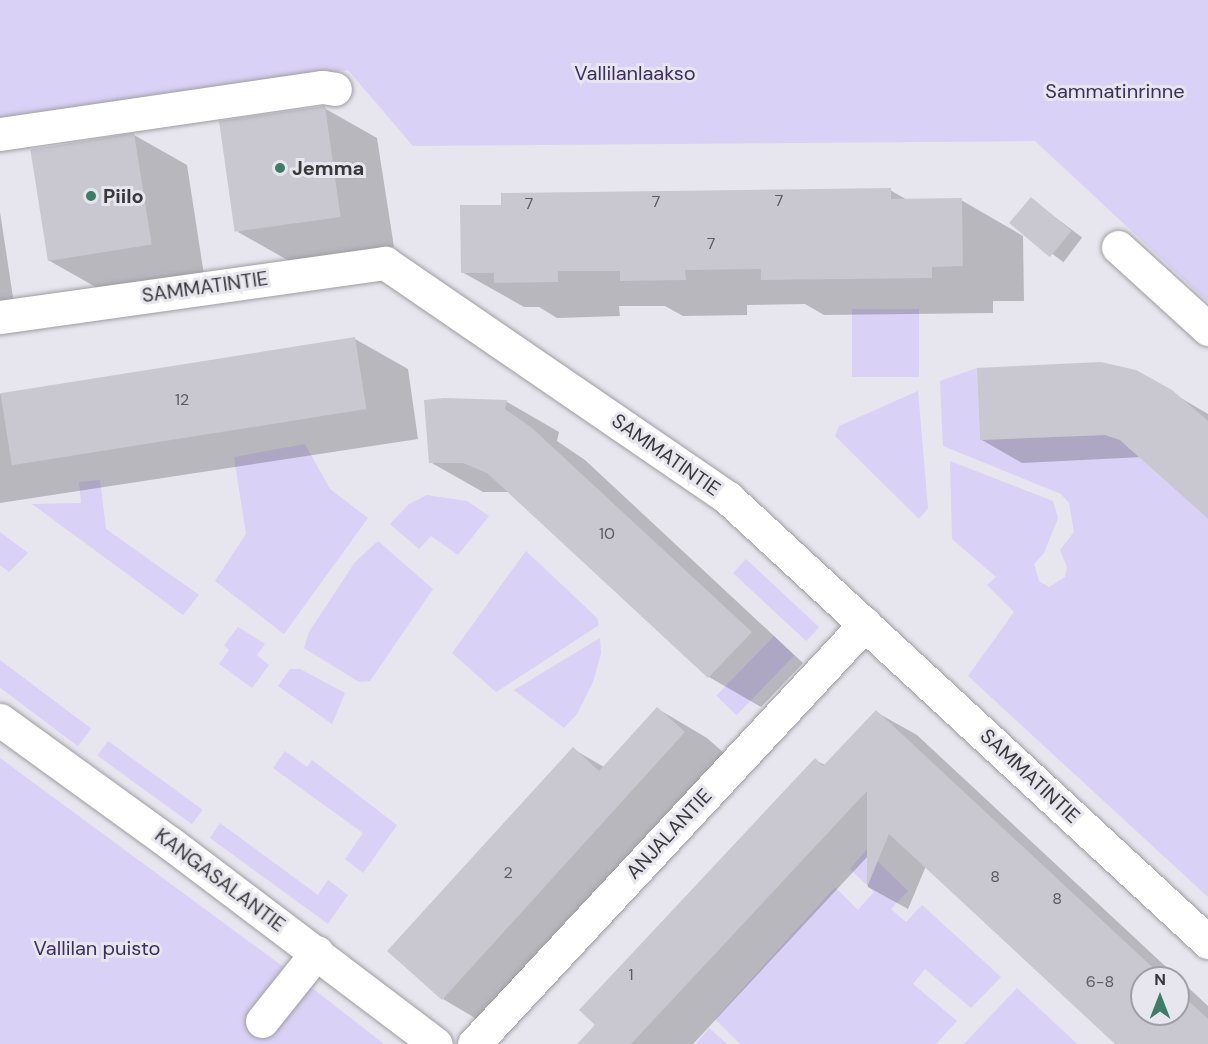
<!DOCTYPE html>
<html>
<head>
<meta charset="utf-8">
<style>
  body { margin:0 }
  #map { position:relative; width:1208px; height:1044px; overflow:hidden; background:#e7e5ed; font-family:"DM Sans",sans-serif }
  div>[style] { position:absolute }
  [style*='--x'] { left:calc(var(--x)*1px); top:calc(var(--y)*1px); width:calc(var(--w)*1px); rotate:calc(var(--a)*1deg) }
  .green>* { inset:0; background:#d9d1f6; transform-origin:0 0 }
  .shadow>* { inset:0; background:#0003; transform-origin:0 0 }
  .building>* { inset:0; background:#c9c7cf; transform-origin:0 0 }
  .roads { filter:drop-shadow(0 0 2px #9e9da4) drop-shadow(0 0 2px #9e9da4) }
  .minor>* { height:33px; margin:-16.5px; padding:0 16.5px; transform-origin:16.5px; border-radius:16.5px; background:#fff }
  .dots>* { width:16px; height:16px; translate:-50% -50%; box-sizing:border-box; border:3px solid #e7e5ed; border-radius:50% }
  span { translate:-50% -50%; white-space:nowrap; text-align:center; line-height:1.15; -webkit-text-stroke:6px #e7e5ed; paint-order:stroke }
  .number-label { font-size:16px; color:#5c5b5f }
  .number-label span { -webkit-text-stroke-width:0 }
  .park-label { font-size:20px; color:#3c2e5d }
  .poi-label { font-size:20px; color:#38373a; font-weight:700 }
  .left { translate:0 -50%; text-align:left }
  .street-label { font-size:20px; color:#38373a }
  .north { position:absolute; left:1130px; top:966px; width:60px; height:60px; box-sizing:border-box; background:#e7e5ed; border:2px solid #a19fa5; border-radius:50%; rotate:0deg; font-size:16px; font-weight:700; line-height:24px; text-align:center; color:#38373a }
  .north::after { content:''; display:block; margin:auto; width:21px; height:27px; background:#3e7c68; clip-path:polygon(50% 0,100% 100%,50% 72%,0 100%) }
</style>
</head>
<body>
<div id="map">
  <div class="green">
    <i style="clip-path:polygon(0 0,1208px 0,1208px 302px,1035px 141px,413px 146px,348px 70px,0 124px)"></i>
    <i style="left:852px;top:309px;width:67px;height:68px"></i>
    <i style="clip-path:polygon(977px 368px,980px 440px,1105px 435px,1120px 440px,1208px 519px,1208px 897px,968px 676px,1014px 612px,987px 585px,996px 577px,952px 539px,950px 461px,1053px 501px,1058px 518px,1044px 553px,1034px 564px,1039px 581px,1049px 587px,1065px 577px,1067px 567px,1060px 550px,1074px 532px,1069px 503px,1061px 494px,943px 446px,940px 381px)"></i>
    <i style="clip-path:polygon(918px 391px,928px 508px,919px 519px,835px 436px,839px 426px)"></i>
    <i style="clip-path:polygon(305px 444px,330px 489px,368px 518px,284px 634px,215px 581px,246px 534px,234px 457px)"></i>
    <i style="clip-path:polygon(100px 480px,106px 529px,199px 595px,183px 615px,32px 504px,81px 503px,79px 482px)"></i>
    <i style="clip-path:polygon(427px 495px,467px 501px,489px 516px,458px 555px,431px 536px,419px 549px,390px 524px,409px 504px)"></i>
    <i style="clip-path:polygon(0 532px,28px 553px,9px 572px,0 565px)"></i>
    <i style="clip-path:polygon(378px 541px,433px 589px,370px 681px,359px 682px,304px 648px,309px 632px,355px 562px)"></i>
    <i style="clip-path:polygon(526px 551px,597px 618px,599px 625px,496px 692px,452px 653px)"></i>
    <i style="left:746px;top:559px;width:100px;height:19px;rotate:43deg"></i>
    <i style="clip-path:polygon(238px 627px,265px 644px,257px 655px,269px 665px,252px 688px,219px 664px,229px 650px,224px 645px)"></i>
    <i style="left:774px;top:636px;width:28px;height:83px;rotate:44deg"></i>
    <i style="clip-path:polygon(600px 638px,601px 653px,593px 682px,577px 714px,564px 728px,514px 690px)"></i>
    <i style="left:0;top:660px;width:114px;height:22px;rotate:37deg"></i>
    <i style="clip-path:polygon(290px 669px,300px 669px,345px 693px,332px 724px,278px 686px)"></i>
    <i style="left:108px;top:741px;width:117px;height:18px;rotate:36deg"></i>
    <i style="clip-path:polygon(285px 751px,307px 767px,312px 760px,397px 825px,363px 873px,345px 859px,363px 833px,273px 768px)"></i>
    <i style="clip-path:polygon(0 758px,316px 991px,384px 1044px,0 1044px)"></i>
    <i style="clip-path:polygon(220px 823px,318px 895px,328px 880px,348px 895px,328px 924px,210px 838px)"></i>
    <i style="clip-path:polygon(866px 850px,908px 891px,891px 909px,906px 922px,922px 905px,1001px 977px,971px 1008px,925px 969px,913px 984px,957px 1021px,936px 1044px,740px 1044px,715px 1019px,835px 887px,858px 910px,874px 892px,850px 869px)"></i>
    <i style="clip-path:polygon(1017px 988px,1072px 1039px,1077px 1044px,964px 1044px)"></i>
    <i style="clip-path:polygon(709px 1028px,727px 1044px,696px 1044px)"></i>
  </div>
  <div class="shadow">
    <i style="clip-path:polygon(324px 108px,377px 138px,394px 247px,291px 262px,238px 232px)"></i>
    <i style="clip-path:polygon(134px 135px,187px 165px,204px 275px,101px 290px,48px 260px)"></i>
    <i style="clip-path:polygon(890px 190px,909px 201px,961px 200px,1023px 236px,1024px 301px,993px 301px,993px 313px,824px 315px,805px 304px,747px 305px,747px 315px,683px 316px,665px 306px,619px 306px,620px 316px,557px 318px,539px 307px,524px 307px,462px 272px,503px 207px)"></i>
    <i style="left:1031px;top:199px;width:64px;height:31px;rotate:37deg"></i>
    <i style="clip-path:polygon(0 212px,14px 304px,0 306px)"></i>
    <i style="clip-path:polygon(355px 339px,408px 369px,418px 439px,0 503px,0 394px)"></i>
    <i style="clip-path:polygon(1135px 371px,1208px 414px,1208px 518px,1142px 457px,1022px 463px,982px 440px)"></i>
    <i style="clip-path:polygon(426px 402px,507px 402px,559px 432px,557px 441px,585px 460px,803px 663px,761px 707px,709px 677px,510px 492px,483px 492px,430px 462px)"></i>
    <i style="clip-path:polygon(658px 709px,707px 738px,733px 761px,492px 1028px,443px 999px,573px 749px,604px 767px)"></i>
    <i style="clip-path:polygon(876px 712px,917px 735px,1178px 978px,1142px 978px,1142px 1014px,1178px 1014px,1178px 978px,1208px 1006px,1208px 1044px,1117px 1044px,926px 866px,908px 909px,868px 887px,868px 856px,693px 1044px,579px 1044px,815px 760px,825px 765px)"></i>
  </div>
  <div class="building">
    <i style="left:325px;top:106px;width:112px;height:107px;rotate:82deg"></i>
    <i style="left:134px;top:133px;width:113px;height:105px;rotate:81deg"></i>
    <i style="clip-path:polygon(891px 188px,891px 199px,962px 198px,963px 266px,932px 267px,932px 278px,761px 280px,761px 269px,685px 270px,686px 280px,620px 281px,620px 271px,558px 271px,558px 282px,494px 283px,494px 273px,461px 273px,460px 205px,501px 205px,501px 193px)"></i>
    <i style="left:1031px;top:197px;width:53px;height:34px;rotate:40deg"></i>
    <i style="left:355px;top:337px;width:73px;height:359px;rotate:81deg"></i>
    <i style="clip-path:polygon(1101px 362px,1136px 370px,1172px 390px,1208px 421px,1208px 519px,1120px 440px,1105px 435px,980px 440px,977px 368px)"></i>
    <i style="clip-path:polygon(444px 398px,507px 400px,505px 409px,532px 428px,752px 632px,708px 678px,487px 473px,463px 463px,429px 463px,424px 400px)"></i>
    <i style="clip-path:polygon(657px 707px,685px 732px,442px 1000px,387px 951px,573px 747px,599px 771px)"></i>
    <i style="clip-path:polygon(876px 710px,1164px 978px,1142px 978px,1142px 1014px,1178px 1014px,1178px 991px,1208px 1019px,1208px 1044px,1115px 1044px,889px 834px,867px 887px,867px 791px,631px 1044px,577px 1044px,595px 1025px,579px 1010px,815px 758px,823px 766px)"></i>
  </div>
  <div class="roads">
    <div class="minor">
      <i style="--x:0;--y:134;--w:326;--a:-8.3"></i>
      <i style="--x:323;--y:87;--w:12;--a:9"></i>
      <i style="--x:1118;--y:247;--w:122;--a:42.3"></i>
      <i style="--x:0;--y:317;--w:389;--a:-8"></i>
      <i style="--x:385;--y:263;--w:416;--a:34.4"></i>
      <i style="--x:728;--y:498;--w:654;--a:42.77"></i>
      <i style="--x:0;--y:720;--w:210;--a:35.9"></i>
      <i style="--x:170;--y:843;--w:333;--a:37.1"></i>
      <i style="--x:262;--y:1021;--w:88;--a:-51.4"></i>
      <i style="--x:474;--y:1044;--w:574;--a:-47.05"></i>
    </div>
  </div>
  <div class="dots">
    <i style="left:280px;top:168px;background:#3e7c68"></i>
    <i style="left:91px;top:196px;background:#3e7c68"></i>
  </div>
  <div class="number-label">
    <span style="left:779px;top:201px">7</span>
    <span style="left:656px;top:202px">7</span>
    <span style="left:529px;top:204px">7</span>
    <span style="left:711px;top:244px">7</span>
    <span style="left:182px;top:400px">12</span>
    <span style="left:607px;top:534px">10</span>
    <span style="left:508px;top:873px">2</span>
    <span style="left:995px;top:877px">8</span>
    <span style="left:1057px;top:899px">8</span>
    <span style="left:631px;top:975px">1</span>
    <span style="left:1100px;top:982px">6-8</span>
  </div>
  <div class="park-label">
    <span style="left:635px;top:73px">Vallilanlaakso</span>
    <span style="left:1115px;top:91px">Sammatinrinne</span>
    <span style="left:97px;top:948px">Vallilan puisto</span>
  </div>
  <div class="poi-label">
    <span class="left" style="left:292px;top:168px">Jemma</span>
    <span class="left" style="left:103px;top:196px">Piilo</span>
  </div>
  <div class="street-label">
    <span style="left:205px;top:287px;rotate:-8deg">SAMMATINTIE</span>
    <span style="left:666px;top:455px;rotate:35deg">SAMMATINTIE</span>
    <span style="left:1030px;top:776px;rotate:43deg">SAMMATINTIE</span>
    <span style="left:669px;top:834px;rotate:-47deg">ANJALANTIE</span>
    <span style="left:220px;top:880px;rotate:37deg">KANGASALANTIE</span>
  </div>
  <div class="north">N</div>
</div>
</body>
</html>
